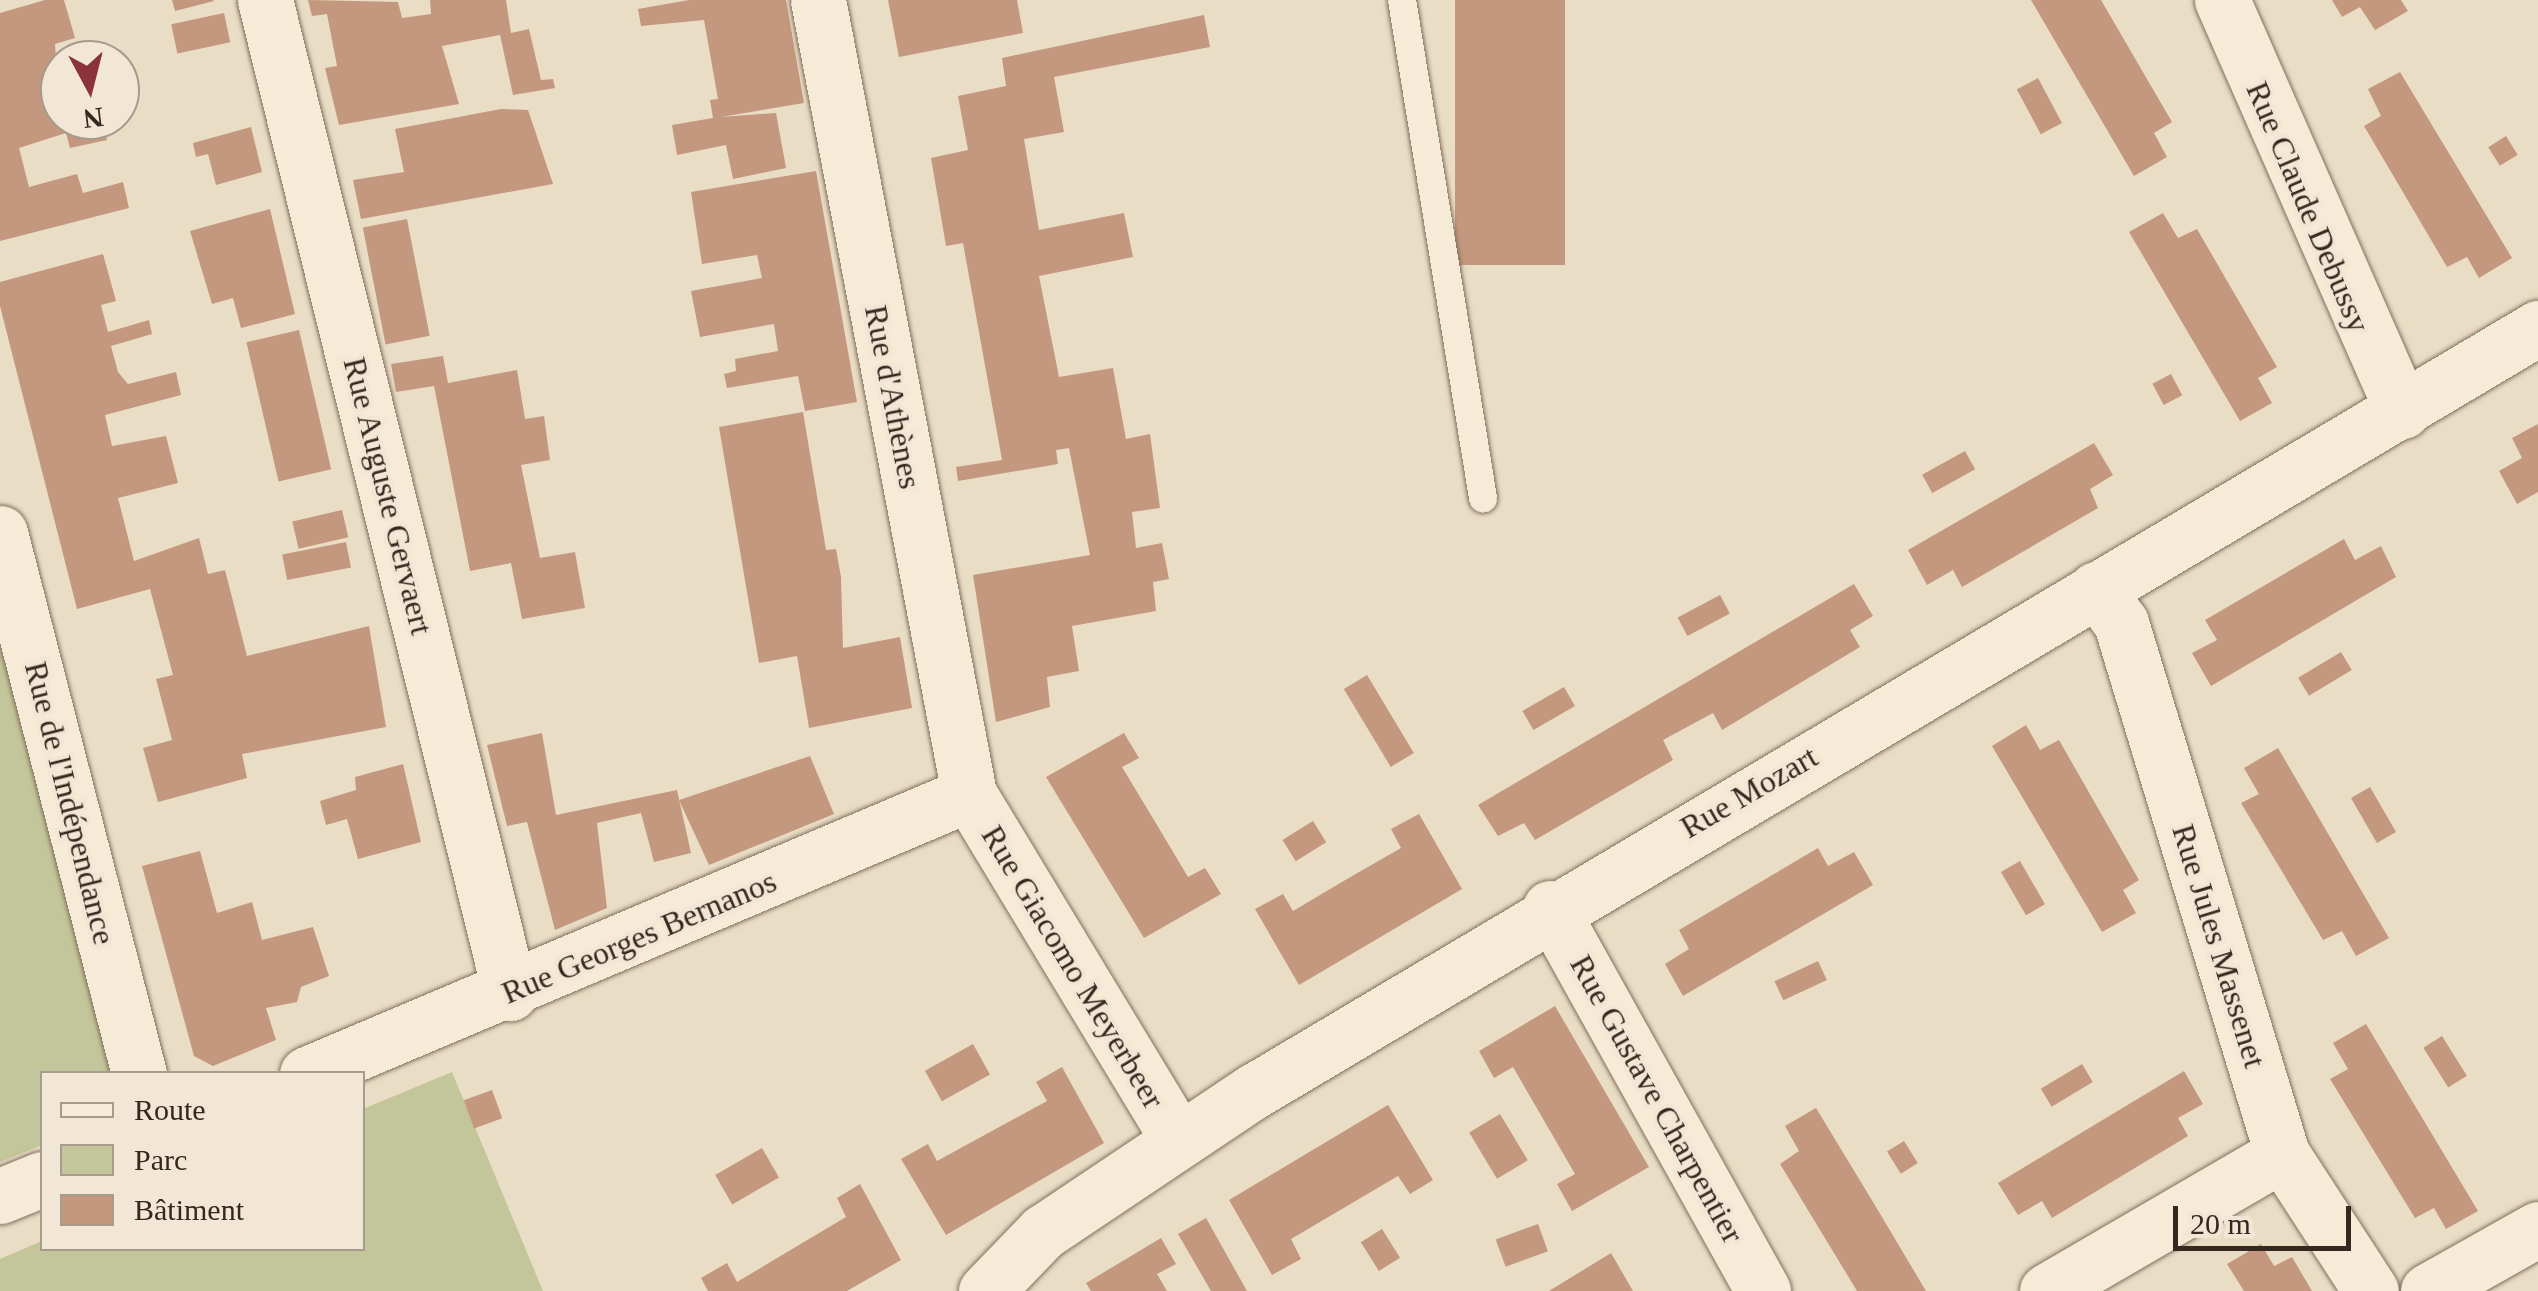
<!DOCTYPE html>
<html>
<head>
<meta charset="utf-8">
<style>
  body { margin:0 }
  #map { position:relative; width:2538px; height:1291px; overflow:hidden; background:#e9ddc5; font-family:Georgia,serif }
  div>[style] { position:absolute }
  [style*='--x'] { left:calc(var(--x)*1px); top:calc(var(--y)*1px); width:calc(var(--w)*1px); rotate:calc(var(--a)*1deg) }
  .green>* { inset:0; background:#c3c69a }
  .building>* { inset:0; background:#c4987e; transform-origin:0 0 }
  .roads { filter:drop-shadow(0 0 2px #826f5d) drop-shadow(0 0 2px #826f5d) }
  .service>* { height:28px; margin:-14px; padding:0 14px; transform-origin:14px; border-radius:14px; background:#f5ebd7 }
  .minor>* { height:55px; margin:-27.5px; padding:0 27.5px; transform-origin:27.5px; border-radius:27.5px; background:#f5ebd7 }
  span { translate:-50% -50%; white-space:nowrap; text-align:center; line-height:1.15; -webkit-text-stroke:8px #f2e7d4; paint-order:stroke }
  .street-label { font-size:32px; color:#34281f }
  .legend { position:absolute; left:40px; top:1071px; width:325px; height:180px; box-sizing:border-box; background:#f2e7d4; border:2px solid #a69b8c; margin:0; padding:12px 18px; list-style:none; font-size:30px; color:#34281f }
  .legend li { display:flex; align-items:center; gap:20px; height:50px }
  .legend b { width:50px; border:2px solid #a69b8c }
  .north { position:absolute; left:40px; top:40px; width:100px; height:100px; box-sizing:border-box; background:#f2e7d4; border:2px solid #a69b8c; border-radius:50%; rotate:173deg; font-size:28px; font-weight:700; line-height:40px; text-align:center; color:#34281f }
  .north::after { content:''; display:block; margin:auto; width:35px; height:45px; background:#8b3338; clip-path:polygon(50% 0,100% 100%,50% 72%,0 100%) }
  .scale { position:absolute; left:2173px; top:1206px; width:178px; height:45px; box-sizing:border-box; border:5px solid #34281f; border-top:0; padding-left:12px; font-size:30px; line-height:35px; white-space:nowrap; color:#34281f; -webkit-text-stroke:8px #f2e7d4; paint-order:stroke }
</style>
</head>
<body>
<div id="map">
  <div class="green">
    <i style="clip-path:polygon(0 643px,113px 1073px,42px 1074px,42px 1145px,0 1162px)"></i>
    <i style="clip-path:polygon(452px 1072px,543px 1291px,0 1291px,0 1259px,42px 1241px,42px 1248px,362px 1248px,363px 1109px)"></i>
  </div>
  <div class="building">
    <i style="clip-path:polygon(45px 0,64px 0,75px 38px,55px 44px,60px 120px,102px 120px,107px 140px,70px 148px,66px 133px,19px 148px,29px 187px,77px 174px,83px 193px,123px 182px,129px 208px,0 241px,0 13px)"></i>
    <i style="clip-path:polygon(172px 0,213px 0,214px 1px,175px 11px)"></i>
    <i style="clip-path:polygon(308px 0,398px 2px,402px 18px,431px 14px,430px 0,506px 0,511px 33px,529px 29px,541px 80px,553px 79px,555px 88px,513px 95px,500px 35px,442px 46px,459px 104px,339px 125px,325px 68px,337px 66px,327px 14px,312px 16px)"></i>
    <i style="clip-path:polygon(689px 0,786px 0,804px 103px,721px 117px,776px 113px,786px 168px,733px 179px,726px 145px,677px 155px,672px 125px,713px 118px,710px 100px,718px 99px,704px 20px,641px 26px,638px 9px)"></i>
    <i style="clip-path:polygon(888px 0,1017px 0,1023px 33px,899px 57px)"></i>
    <i style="left:1455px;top:0;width:110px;height:265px"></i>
    <i style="clip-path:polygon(2031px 0,2101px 0,2172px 122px,2154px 133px,2167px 157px,2134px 176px)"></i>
    <i style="clip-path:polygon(2332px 0,2401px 0,2408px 11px,2375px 30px,2360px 7px,2342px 17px)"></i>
    <i style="left:224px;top:13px;width:30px;height:54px;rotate:78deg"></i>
    <i style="clip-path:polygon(1204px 15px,1210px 47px,1054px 77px,1064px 132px,1024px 139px,1039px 230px,1124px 213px,1133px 257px,1039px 276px,1059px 377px,1113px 368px,1126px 439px,1150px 434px,1160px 508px,1132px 512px,1136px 548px,1162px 543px,1169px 579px,1153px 582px,1156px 611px,1072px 626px,1079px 671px,1047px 677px,1050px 707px,996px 722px,973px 575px,1090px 555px,1069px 448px,1056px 450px,1058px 464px,958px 481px,956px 467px,1002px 460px,963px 243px,946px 246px,931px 158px,968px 150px,958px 96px,1006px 86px,1002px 58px)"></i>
    <i style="clip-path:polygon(2400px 72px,2512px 258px,2479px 278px,2467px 257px,2447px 267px,2364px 126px,2381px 116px,2368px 89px)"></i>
    <i style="left:2038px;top:78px;width:51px;height:24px;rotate:62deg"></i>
    <i style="clip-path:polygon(501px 109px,528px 110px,553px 184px,361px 219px,353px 180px,404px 172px,395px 129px)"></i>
    <i style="clip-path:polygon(251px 127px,262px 172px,216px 185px,208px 154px,196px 157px,193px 143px)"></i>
    <i style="left:2506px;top:136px;width:22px;height:21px;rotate:58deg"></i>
    <i style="clip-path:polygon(816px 171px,857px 402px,805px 411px,798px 376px,727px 388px,724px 374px,736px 371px,735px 359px,778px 351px,774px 324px,700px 337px,691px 291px,762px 278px,757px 255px,702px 264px,691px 192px)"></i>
    <i style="clip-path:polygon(270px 209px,295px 314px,241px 328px,233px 298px,212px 304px,190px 231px)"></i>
    <i style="clip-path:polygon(2163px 213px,2178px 238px,2197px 229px,2277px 367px,2258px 378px,2272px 403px,2240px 421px,2129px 232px)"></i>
    <i style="left:407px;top:219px;width:119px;height:45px;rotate:79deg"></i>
    <i style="clip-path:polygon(103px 254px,116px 301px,101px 305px,108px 332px,149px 320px,152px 334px,111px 346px,118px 372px,128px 384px,176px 372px,181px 395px,105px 415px,112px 446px,166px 436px,178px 483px,118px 498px,134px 561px,199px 538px,208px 574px,225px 570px,247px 656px,369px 626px,386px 727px,242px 754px,247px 778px,158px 802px,143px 748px,172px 740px,156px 679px,173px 675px,150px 589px,77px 609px,0 306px,0 282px)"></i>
    <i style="left:299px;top:330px;width:143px;height:54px;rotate:77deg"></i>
    <i style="clip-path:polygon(443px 356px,448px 383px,517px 370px,525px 419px,544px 416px,550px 460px,521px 465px,540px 558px,575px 552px,585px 608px,522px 619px,511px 563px,470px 571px,434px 386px,396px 392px,391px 364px)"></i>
    <i style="left:2171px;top:374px;width:24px;height:21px;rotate:62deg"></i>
    <i style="clip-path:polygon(803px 412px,826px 550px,836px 549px,841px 577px,843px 648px,900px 637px,912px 708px,809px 728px,797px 656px,759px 663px,719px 427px)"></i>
    <i style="clip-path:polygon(2538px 424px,2538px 492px,2517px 504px,2499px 471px,2522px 458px,2512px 438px)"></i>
    <i style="clip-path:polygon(2094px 443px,2113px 475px,2090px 489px,2098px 508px,1962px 587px,1953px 570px,1927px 585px,1908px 550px)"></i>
    <i style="left:1965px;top:451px;width:21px;height:49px;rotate:61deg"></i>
    <i style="left:342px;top:510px;width:28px;height:51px;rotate:77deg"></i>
    <i style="clip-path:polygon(2344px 539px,2355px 560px,2381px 546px,2396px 577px,2211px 686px,2192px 653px,2217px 640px,2205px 620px)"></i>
    <i style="left:346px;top:542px;width:26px;height:65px;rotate:79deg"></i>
    <i style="clip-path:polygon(1854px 584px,1873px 616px,1850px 630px,1860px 647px,1722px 730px,1713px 713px,1663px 740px,1673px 760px,1535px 840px,1524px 823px,1498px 836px,1478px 805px)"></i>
    <i style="left:1720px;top:595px;width:21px;height:48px;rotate:62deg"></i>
    <i style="left:2341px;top:652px;width:21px;height:50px;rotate:59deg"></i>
    <i style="left:1367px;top:675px;width:91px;height:27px;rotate:59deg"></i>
    <i style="left:1564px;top:687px;width:22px;height:48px;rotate:60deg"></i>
    <i style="clip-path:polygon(2026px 725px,2040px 750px,2059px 740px,2139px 880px,2123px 890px,2136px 913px,2102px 932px,1992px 746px)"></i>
    <i style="clip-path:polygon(542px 733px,556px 815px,677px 790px,691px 853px,654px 862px,641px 813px,597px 823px,607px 908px,555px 930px,527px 822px,507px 826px,487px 745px)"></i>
    <i style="clip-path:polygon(1124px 733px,1139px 758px,1122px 767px,1157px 825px,1188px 877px,1205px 868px,1221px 894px,1144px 938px,1046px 777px)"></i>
    <i style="clip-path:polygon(2278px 748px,2389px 938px,2356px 956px,2342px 931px,2323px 940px,2241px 803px,2259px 794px,2244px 768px)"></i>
    <i style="clip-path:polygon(810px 756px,834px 814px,709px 865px,679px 800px)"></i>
    <i style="clip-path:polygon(403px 764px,421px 842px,358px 859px,347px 819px,326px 825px,320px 801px,356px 790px,355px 777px)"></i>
    <i style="left:2370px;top:787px;width:52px;height:22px;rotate:60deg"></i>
    <i style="clip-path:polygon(1419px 814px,1462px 889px,1299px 985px,1255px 909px,1283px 894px,1293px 911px,1347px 879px,1401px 848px,1391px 829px)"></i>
    <i style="left:1313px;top:821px;width:25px;height:36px;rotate:58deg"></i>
    <i style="clip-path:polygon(1818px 848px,1828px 866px,1854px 852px,1873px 885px,1683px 996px,1665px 964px,1689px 949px,1679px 930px)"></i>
    <i style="clip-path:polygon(200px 851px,217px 913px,252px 902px,262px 940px,313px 927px,329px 976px,301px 987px,297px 1002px,266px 1008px,276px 1040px,213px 1066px,194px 1056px,142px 866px)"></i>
    <i style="left:2020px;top:861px;width:50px;height:22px;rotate:60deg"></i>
    <i style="left:1818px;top:961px;width:21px;height:48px;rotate:65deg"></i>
    <i style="clip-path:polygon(1555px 1006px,1649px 1167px,1572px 1211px,1557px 1184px,1575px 1174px,1513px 1067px,1494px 1078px,1479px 1051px)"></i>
    <i style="clip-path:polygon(2366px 1024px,2478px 1211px,2446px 1229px,2434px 1208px,2415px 1218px,2330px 1079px,2348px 1069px,2333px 1043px)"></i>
    <i style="left:2442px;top:1036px;width:47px;height:22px;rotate:58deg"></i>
    <i style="left:973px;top:1044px;width:35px;height:55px;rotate:61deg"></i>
    <i style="left:2082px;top:1064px;width:21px;height:48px;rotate:59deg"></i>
    <i style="clip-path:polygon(1062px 1067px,1104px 1143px,946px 1235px,901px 1159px,928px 1144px,937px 1161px,1047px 1101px,1036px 1082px)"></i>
    <i style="clip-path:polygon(2184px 1071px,2203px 1104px,2178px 1118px,2188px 1136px,2052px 1218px,2042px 1201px,2018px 1215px,1998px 1183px)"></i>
    <i style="left:492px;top:1090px;width:30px;height:30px;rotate:70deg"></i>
    <i style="clip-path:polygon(1388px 1105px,1433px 1180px,1410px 1194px,1398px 1176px,1291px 1239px,1301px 1259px,1272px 1275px,1229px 1200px)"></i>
    <i style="clip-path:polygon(1816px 1108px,1873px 1202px,1926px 1291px,1857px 1291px,1780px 1164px,1799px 1151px,1785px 1126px)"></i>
    <i style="left:1500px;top:1114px;width:54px;height:36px;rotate:59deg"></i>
    <i style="left:1904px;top:1141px;width:26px;height:20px;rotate:58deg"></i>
    <i style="left:762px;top:1148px;width:34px;height:54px;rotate:60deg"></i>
    <i style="clip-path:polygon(860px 1184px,901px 1260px,847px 1291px,708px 1291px,701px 1278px,727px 1263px,737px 1282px,846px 1217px,837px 1198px)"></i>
    <i style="clip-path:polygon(1206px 1218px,1247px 1291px,1211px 1291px,1178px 1234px)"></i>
    <i style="left:1538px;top:1224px;width:29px;height:45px;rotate:70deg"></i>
    <i style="left:1382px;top:1229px;width:34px;height:25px;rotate:58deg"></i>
    <i style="clip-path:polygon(1161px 1238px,1176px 1264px,1157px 1274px,1167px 1291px,1091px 1291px,1086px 1283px)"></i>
    <i style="clip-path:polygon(2261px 1244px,2274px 1266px,2292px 1257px,2312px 1291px,2244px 1291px,2227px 1264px)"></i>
    <i style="clip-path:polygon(1611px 1253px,1633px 1291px,1549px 1291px)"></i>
  </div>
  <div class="roads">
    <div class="service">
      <i style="--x:1402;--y:0;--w:505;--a:80.76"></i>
    </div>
    <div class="minor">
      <i style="--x:265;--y:0;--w:1023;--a:76.14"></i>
      <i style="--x:818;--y:0;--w:808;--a:79.23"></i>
      <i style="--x:969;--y:794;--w:403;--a:58.8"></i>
      <i style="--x:2222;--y:0;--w:449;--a:66.3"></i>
      <i style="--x:0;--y:533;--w:559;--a:75.59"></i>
      <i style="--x:2096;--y:589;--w:42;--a:53.7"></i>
      <i style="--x:2121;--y:623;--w:555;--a:73.13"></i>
      <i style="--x:2282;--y:1154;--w:163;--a:57"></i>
      <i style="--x:1550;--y:908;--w:438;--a:60.9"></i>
      <i style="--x:307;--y:1074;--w:719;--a:-22.93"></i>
      <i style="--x:0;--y:1196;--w:45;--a:-22"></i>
      <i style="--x:986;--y:1291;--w:82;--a:-46"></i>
      <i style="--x:1043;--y:1232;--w:254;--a:-33.8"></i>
      <i style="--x:1254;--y:1091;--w:1494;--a:-30.72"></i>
      <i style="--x:2047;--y:1291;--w:272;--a:-30.2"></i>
      <i style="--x:2428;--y:1291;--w:126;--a:-29.4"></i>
    </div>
  </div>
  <div class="street-label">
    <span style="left:2308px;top:207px;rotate:67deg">Rue Claude Debussy</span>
    <span style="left:893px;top:397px;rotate:79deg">Rue d'Athènes</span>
    <span style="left:388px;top:496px;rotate:76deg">Rue Auguste Gervaert</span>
    <span style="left:1749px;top:792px;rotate:-30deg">Rue Mozart</span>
    <span style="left:70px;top:803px;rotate:76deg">Rue de l'Indépendance</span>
    <span style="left:639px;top:937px;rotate:-23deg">Rue Georges Bernanos</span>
    <span style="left:2219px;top:946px;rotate:73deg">Rue Jules Massenet</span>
    <span style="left:1073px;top:967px;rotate:59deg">Rue Giacomo Meyerbeer</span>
    <span style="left:1657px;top:1099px;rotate:61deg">Rue Gustave Charpentier</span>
  </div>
  <ul class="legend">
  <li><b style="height:12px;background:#f5ebd7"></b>Route</li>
  <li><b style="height:28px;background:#c3c69a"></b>Parc</li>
  <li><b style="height:28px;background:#c4987e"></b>Bâtiment</li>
  </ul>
  <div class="north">N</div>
  <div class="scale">20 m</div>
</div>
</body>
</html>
